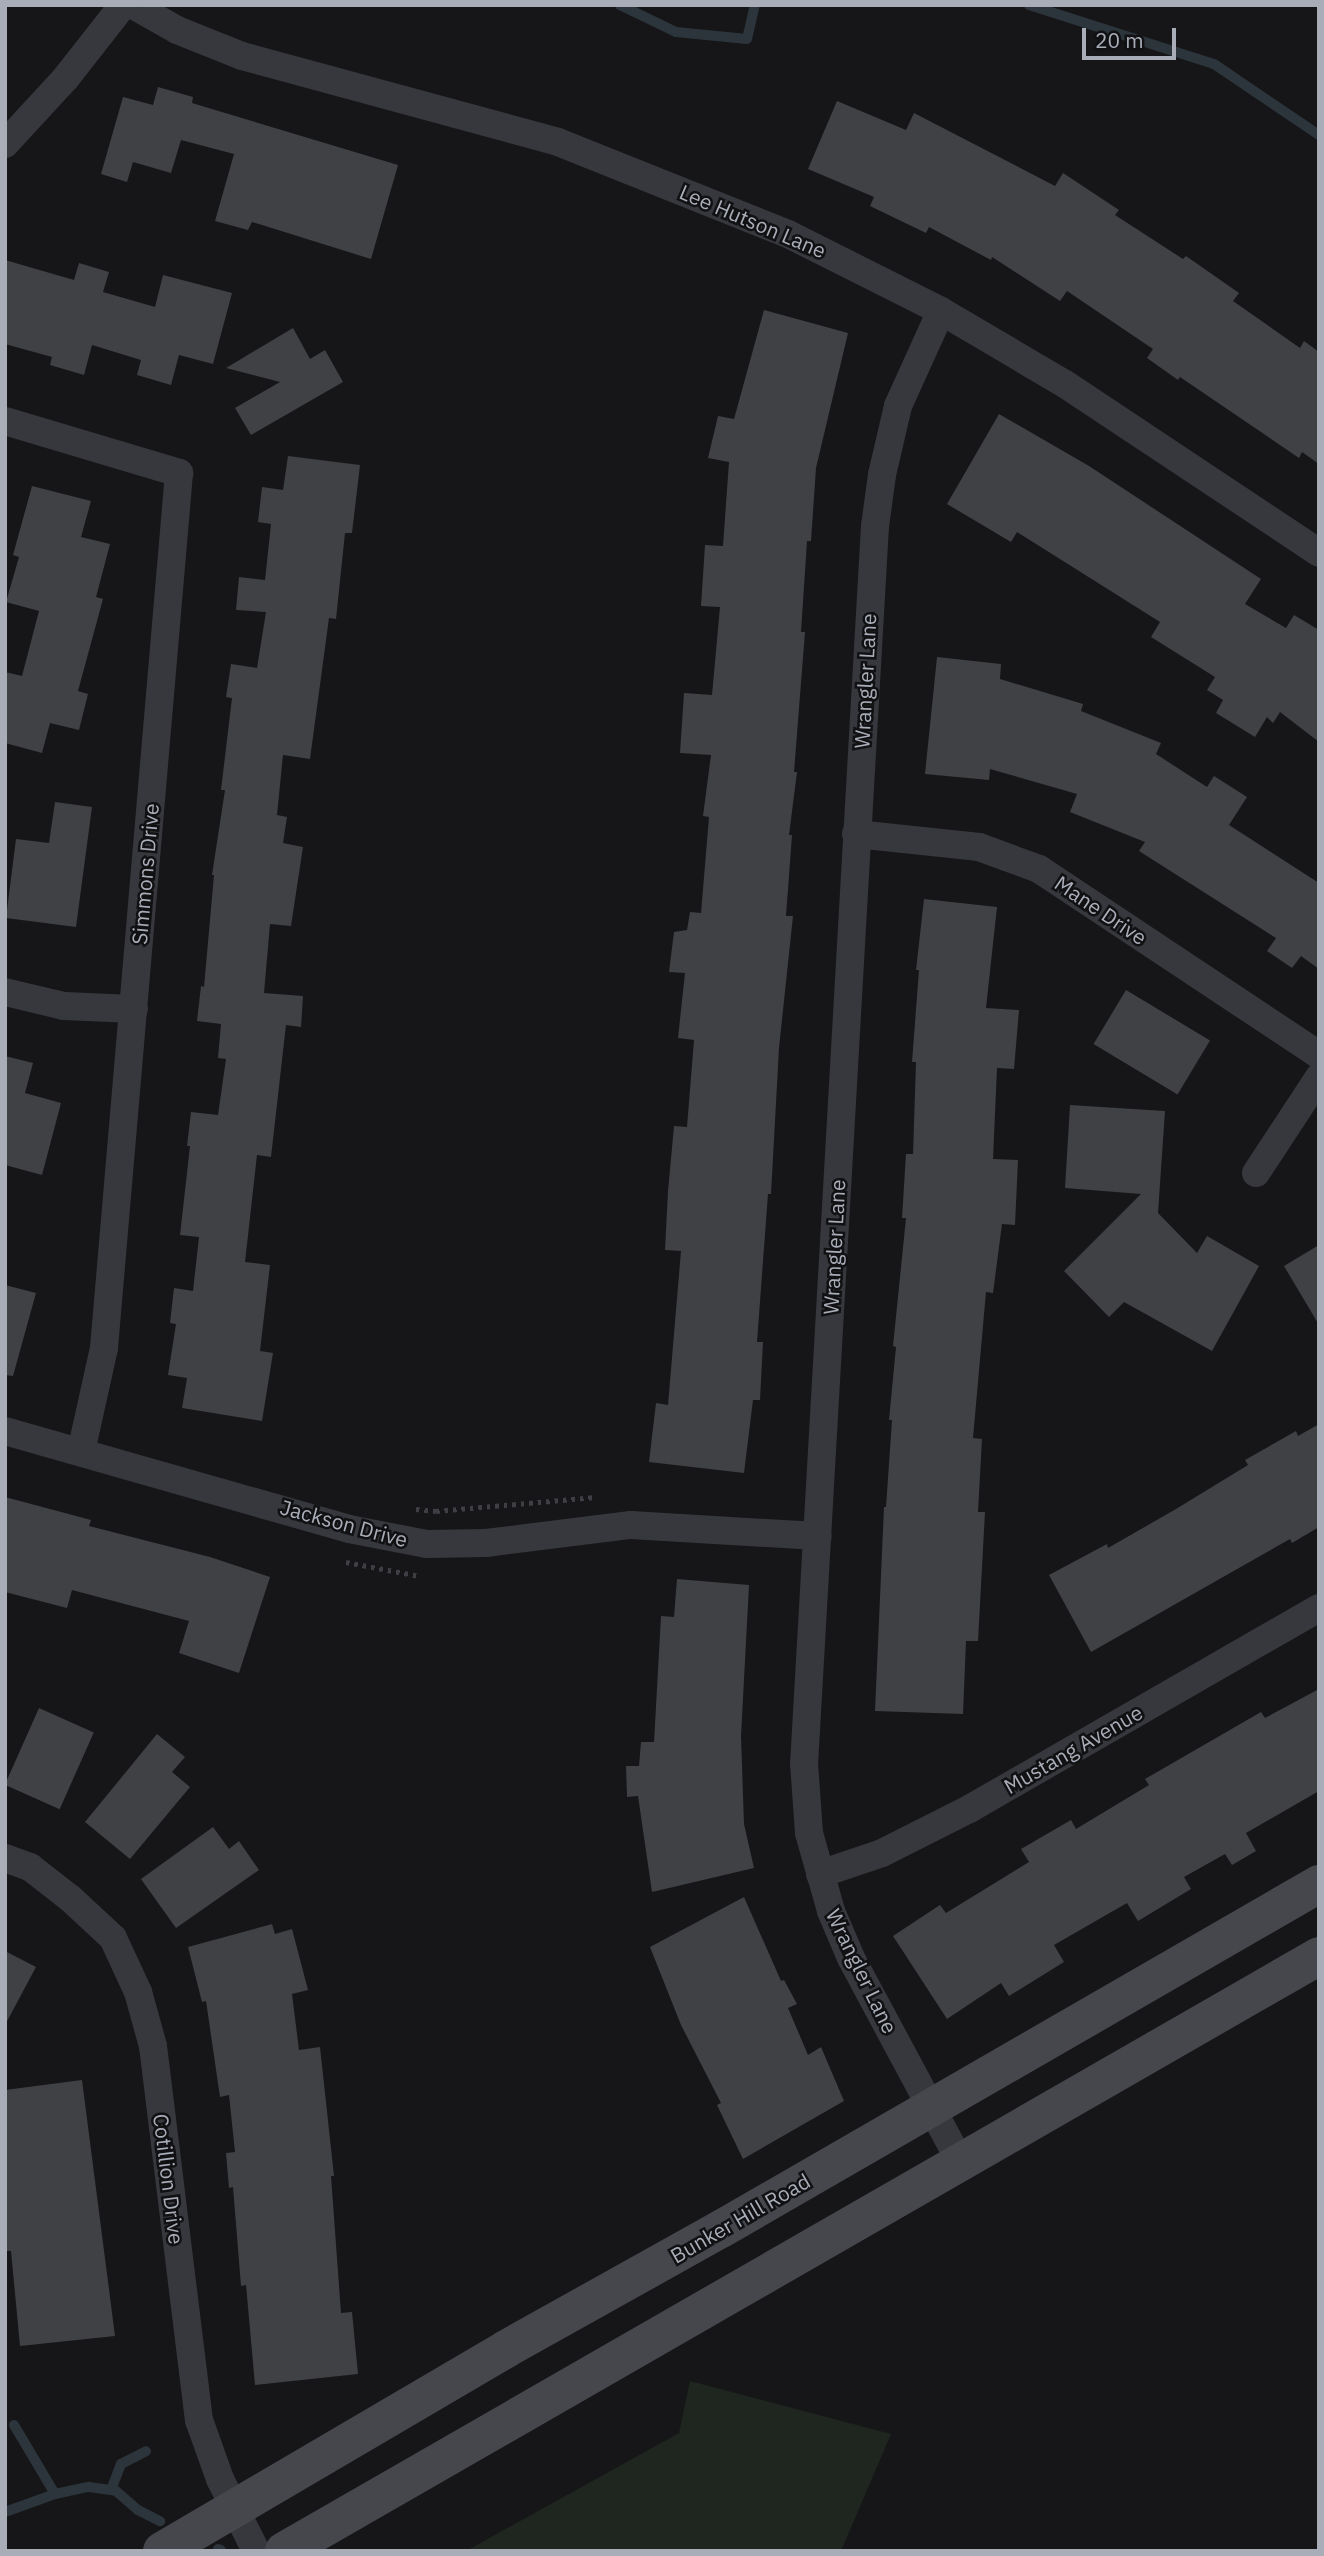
<!DOCTYPE html>
<html>
<head>
<meta charset="utf-8">
<style>
  body { margin:0 }
  #map { position:relative; width:1324px; height:2556px; overflow:hidden; background:#161618; font-family:"IBM Plex Sans",sans-serif }
  div>[style] { position:absolute }
  [style*='--x'] { left:calc(var(--x)*1px); top:calc(var(--y)*1px); width:calc(var(--w)*1px); rotate:calc(var(--a)*1deg) }
  .green>* { inset:0; background:#1e261f }
  .stream>* { height:10px; margin:-5px; padding:0 5px; transform-origin:5px; border-radius:5px; background:#2c353c }
  .building>* { inset:0; background:#404145; transform-origin:0 0 }
  .path>* { height:4.5px; margin-top:-2.25px; transform-origin:0; background:repeating-linear-gradient(90deg,#3d3f44 0 3.5px,transparent 0 8.5px) }
  .minor>* { height:28px; margin:-14px; padding:0 14px; transform-origin:14px; border-radius:14px; background:#37383d }
  .secondary>* { height:38px; margin:-19px; padding:0 19px; transform-origin:19px; border-radius:19px; background:#45474d }
  span { translate:-50% -50%; white-space:nowrap; text-align:center; line-height:1.15; -webkit-text-stroke:5px #111113; paint-order:stroke }
  .street-label { font-size:21px; color:#a8adb8 }
  .frame { position:absolute; inset:0; border:7px solid #a8adb8; pointer-events:none }
  .scale { position:absolute; left:1082px; top:28px; width:94px; height:32px; box-sizing:border-box; border:4px solid #a8adb8; border-top:0; padding-left:9px; font-size:21px; line-height:24px; white-space:nowrap; color:#a8adb8; -webkit-text-stroke:5px #111113; paint-order:stroke }
</style>
</head>
<body>
<div id="map">
  <div class="green">
    <i style="clip-path:polygon(690px 2381px,891px 2434px,841px 2551px,466px 2551px,679px 2433px)"></i>
  </div>
  <div class="stream">
    <i style="--x:620;--y:5;--w:62;--a:25.7"></i>
    <i style="--x:676;--y:32;--w:71;--a:5.6"></i>
    <i style="--x:747;--y:39;--w:35;--a:-77"></i>
    <i style="--x:1029;--y:5;--w:194;--a:17.7"></i>
    <i style="--x:1214;--y:64;--w:127;--a:34.1"></i>
    <i style="--x:14;--y:2425;--w:80;--a:59.3"></i>
    <i style="--x:111;--y:2490;--w:28;--a:-69"></i>
    <i style="--x:121;--y:2464;--w:28;--a:-27"></i>
    <i style="--x:5;--y:2512;--w:53;--a:-19.8"></i>
    <i style="--x:55;--y:2494;--w:35;--a:-12"></i>
    <i style="--x:89;--y:2487;--w:27;--a:8"></i>
    <i style="--x:116;--y:2491;--w:29;--a:41"></i>
    <i style="--x:138;--y:2510;--w:25;--a:27"></i>
    <i style="--x:218;--y:2549;--w:3;--a:18"></i>
  </div>
  <div class="building">
    <i style="clip-path:polygon(158px 87px,193px 97px,192px 103px,398px 165px,371px 259px,252px 222px,248px 230px,215px 221px,234px 154px,181px 140px,171px 173px,133px 162px,127px 182px,101px 174px,123px 97px,153px 105px)"></i>
    <i style="clip-path:polygon(837px 101px,906px 130px,914px 113px,1055px 186px,1063px 173px,1119px 210px,1115px 215px,1183px 259px,1186px 256px,1239px 293px,1233px 301px,1300px 348px,1304px 341px,1319px 352px,1319px 464px,1302px 452px,1299px 458px,1180px 377px,1178px 380px,1147px 358px,1153px 349px,1067px 291px,1060px 301px,992px 257px,991px 260px,929px 227px,926px 233px,870px 206px,874px 197px,808px 169px)"></i>
    <i style="clip-path:polygon(5px 260px,74px 280px,79px 263px,109px 272px,103px 292px,155px 307px,163px 275px,232px 293px,213px 364px,179px 355px,171px 385px,137px 375px,141px 360px,92px 345px,84px 375px,50px 365px,52px 357px,5px 344px)"></i>
    <i style="clip-path:polygon(764px 310px,848px 333px,816px 468px,811px 541px,807px 541px,801px 632px,805px 632px,794px 772px,797px 772px,789px 835px,792px 835px,786px 916px,793px 916px,779px 1048px,771px 1194px,768px 1194px,757px 1342px,763px 1342px,760px 1400px,753px 1400px,744px 1473px,649px 1462px,656px 1403px,668px 1405px,681px 1251px,665px 1250px,668px 1191px,674px 1126px,687px 1127px,694px 1040px,678px 1038px,685px 973px,669px 972px,674px 932px,687px 930px,690px 912px,701px 913px,709px 817px,703px 816px,711px 755px,680px 753px,684px 693px,712px 695px,720px 607px,701px 606px,705px 545px,723px 546px,729px 462px,708px 458px,718px 416px,734px 419px)"></i>
    <i style="clip-path:polygon(293px 328px,310px 359px,325px 350px,343px 382px,251px 435px,235px 408px,280px 382px,226px 368px)"></i>
    <i style="clip-path:polygon(999px 414px,1089px 466px,1261px 579px,1245px 604px,1286px 628px,1294px 615px,1319px 630px,1319px 742px,1280px 712px,1273px 723px,1267px 717px,1255px 737px,1216px 713px,1223px 700px,1207px 690px,1215px 677px,1151px 637px,1160px 622px,1017px 532px,1011px 542px,947px 504px)"></i>
    <i style="clip-path:polygon(288px 456px,360px 465px,352px 533px,345px 533px,336px 619px,329px 618px,310px 759px,283px 755px,277px 815px,287px 817px,283px 843px,303px 847px,291px 926px,270px 924px,264px 993px,303px 996px,301px 1027px,286px 1025px,271px 1157px,257px 1155px,245px 1262px,270px 1265px,260px 1351px,273px 1353px,262px 1421px,182px 1408px,187px 1378px,168px 1375px,176px 1324px,170px 1323px,174px 1288px,193px 1291px,199px 1237px,180px 1235px,190px 1146px,187px 1146px,191px 1112px,218px 1115px,226px 1059px,218px 1058px,221px 1024px,197px 1021px,201px 986px,204px 987px,214px 875px,212px 875px,225px 790px,221px 790px,232px 698px,226px 697px,231px 664px,257px 668px,266px 612px,236px 610px,239px 577px,265px 580px,271px 524px,258px 522px,262px 487px,283px 490px)"></i>
    <i style="clip-path:polygon(32px 486px,91px 501px,81px 537px,110px 544px,96px 597px,103px 599px,78px 691px,88px 694px,79px 730px,50px 723px,42px 753px,5px 743px,5px 672px,22px 676px,39px 611px,6px 602px,19px 557px,13px 555px)"></i>
    <i style="clip-path:polygon(937px 657px,1001px 664px,1000px 679px,1083px 704px,1081px 711px,1161px 743px,1156px 754px,1207px 787px,1214px 776px,1247px 797px,1229px 825px,1319px 883px,1319px 969px,1301px 956px,1292px 968px,1267px 951px,1276px 938px,1139px 851px,1145px 842px,1070px 812px,1077px 794px,990px 769px,989px 780px,925px 774px)"></i>
    <i style="clip-path:polygon(55px 802px,92px 807px,76px 927px,6px 918px,16px 839px,49px 843px)"></i>
    <i style="clip-path:polygon(924px 899px,997px 907px,986px 1008px,1019px 1010px,1014px 1069px,997px 1068px,993px 1159px,1018px 1160px,1015px 1225px,1002px 1224px,993px 1293px,986px 1292px,973px 1438px,982px 1439px,978px 1512px,985px 1512px,978px 1641px,966px 1641px,963px 1714px,875px 1711px,884px 1507px,886px 1507px,892px 1420px,889px 1420px,896px 1347px,893px 1346px,906px 1218px,902px 1218px,906px 1154px,913px 1154px,916px 1062px,912px 1062px,919px 970px,916px 970px)"></i>
    <i style="left:1126px;top:990px;width:98px;height:63px;rotate:31deg"></i>
    <i style="clip-path:polygon(5px 1056px,33px 1063px,25px 1093px,61px 1103px,42px 1175px,5px 1165px)"></i>
    <i style="clip-path:polygon(1070px 1105px,1165px 1111px,1158px 1213px,1197px 1253px,1207px 1236px,1259px 1266px,1212px 1351px,1124px 1302px,1109px 1317px,1064px 1271px,1141px 1194px,1065px 1188px)"></i>
    <i style="clip-path:polygon(1319px 1245px,1319px 1325px,1284px 1266px)"></i>
    <i style="clip-path:polygon(5px 1285px,36px 1293px,13px 1376px,5px 1375px)"></i>
    <i style="clip-path:polygon(1319px 1424px,1319px 1527px,1292px 1543px,1290px 1539px,1091px 1652px,1049px 1575px,1107px 1544px,1108px 1548px,1176px 1509px,1248px 1465px,1245px 1460px,1296px 1431px,1298px 1436px)"></i>
    <i style="clip-path:polygon(5px 1497px,91px 1520px,89px 1526px,210px 1557px,270px 1577px,239px 1673px,179px 1653px,189px 1621px,72px 1590px,67px 1608px,5px 1592px)"></i>
    <i style="clip-path:polygon(677px 1579px,749px 1585px,741px 1736px,744px 1824px,754px 1868px,652px 1892px,638px 1796px,627px 1797px,626px 1766px,639px 1766px,641px 1742px,654px 1742px,661px 1616px,674px 1617px)"></i>
    <i style="clip-path:polygon(1319px 1689px,1319px 1791px,1246px 1833px,1256px 1851px,1232px 1865px,1225px 1854px,1184px 1877px,1191px 1889px,1138px 1921px,1127px 1903px,1054px 1945px,1064px 1962px,1009px 1996px,1001px 1983px,947px 2019px,893px 1936px,940px 1905px,946px 1913px,1029px 1862px,1021px 1849px,1071px 1820px,1076px 1829px,1149px 1785px,1145px 1779px,1261px 1712px,1265px 1718px)"></i>
    <i style="left:39px;top:1708px;width:60px;height:84px;rotate:24deg"></i>
    <i style="clip-path:polygon(157px 1734px,185px 1757px,172px 1772px,190px 1787px,130px 1859px,85px 1822px)"></i>
    <i style="clip-path:polygon(213px 1827px,229px 1849px,239px 1841px,259px 1870px,176px 1928px,141px 1879px)"></i>
    <i style="clip-path:polygon(744px 1897px,781px 1981px,784px 1980px,797px 2004px,788px 2008px,808px 2055px,821px 2047px,844px 2101px,743px 2159px,717px 2105px,721px 2103px,681px 2025px,650px 1947px)"></i>
    <i style="clip-path:polygon(272px 1924px,275px 1934px,292px 1929px,308px 1990px,292px 1994px,299px 2050px,320px 2047px,334px 2176px,331px 2176px,341px 2313px,352px 2312px,358px 2374px,255px 2385px,246px 2285px,241px 2286px,233px 2187px,229px 2188px,226px 2153px,235px 2152px,229px 2095px,220px 2097px,206px 2001px,202px 2002px,188px 1947px)"></i>
    <i style="clip-path:polygon(5px 1951px,36px 1967px,5px 2025px)"></i>
    <i style="clip-path:polygon(82px 2080px,115px 2336px,20px 2346px,11px 2251px,5px 2251px,5px 2090px)"></i>
  </div>
  <div class="path">
    <i style="--x:416;--y:1509;--w:20;--a:6"></i>
    <i style="--x:436;--y:1511;--w:160;--a:-5"></i>
    <i style="--x:346;--y:1562;--w:75;--a:10.7"></i>
  </div>
  <div class="minor">
    <i style="--x:133;--y:5;--w:51;--a:29.6"></i>
    <i style="--x:177;--y:30;--w:70;--a:21.8"></i>
    <i style="--x:242;--y:56;--w:327;--a:15.2"></i>
    <i style="--x:558;--y:142;--w:248;--a:21.8"></i>
    <i style="--x:788;--y:234;--w:171;--a:26.7"></i>
    <i style="--x:941;--y:311;--w:144;--a:30.5"></i>
    <i style="--x:1065;--y:384;--w:305;--a:33.6"></i>
    <i style="--x:5;--y:144;--w:88;--a:-47.3"></i>
    <i style="--x:65;--y:79;--w:94;--a:-51.9"></i>
    <i style="--x:941;--y:311;--w:104;--a:114.4"></i>
    <i style="--x:898;--y:406;--w:71;--a:103.1"></i>
    <i style="--x:882;--y:475;--w:51;--a:97.8"></i>
    <i style="--x:875;--y:526;--w:1239;--a:93.28"></i>
    <i style="--x:804;--y:1763;--w:70;--a:85.9"></i>
    <i style="--x:809;--y:1833;--w:81;--a:74.2"></i>
    <i style="--x:831;--y:1911;--w:51;--a:66.9"></i>
    <i style="--x:851;--y:1958;--w:230;--a:61.8"></i>
    <i style="--x:5;--y:421;--w:182;--a:16.6"></i>
    <i style="--x:179;--y:473;--w:878;--a:94.9"></i>
    <i style="--x:104;--y:1348;--w:107;--a:102.5"></i>
    <i style="--x:856;--y:834;--w:124;--a:6"></i>
    <i style="--x:979;--y:847;--w:64;--a:20.1"></i>
    <i style="--x:1039;--y:869;--w:336;--a:33.6"></i>
    <i style="--x:5;--y:992;--w:61;--a:13.3"></i>
    <i style="--x:64;--y:1006;--w:70;--a:2.5"></i>
    <i style="--x:1256;--y:1173;--w:115;--a:-56.7"></i>
    <i style="--x:5;--y:1431;--w:358;--a:15.9"></i>
    <i style="--x:349;--y:1529;--w:79;--a:10.9"></i>
    <i style="--x:427;--y:1544;--w:59;--a:-1"></i>
    <i style="--x:486;--y:1543;--w:146;--a:-7.1"></i>
    <i style="--x:631;--y:1525;--w:187;--a:3.4"></i>
    <i style="--x:5;--y:1858;--w:27;--a:20"></i>
    <i style="--x:30;--y:1867;--w:52;--a:38"></i>
    <i style="--x:71;--y:1899;--w:57;--a:42.9"></i>
    <i style="--x:113;--y:1938;--w:60;--a:65.2"></i>
    <i style="--x:138;--y:1992;--w:56;--a:74.5"></i>
    <i style="--x:153;--y:2046;--w:377;--a:83"></i>
    <i style="--x:199;--y:2420;--w:63;--a:70.4"></i>
    <i style="--x:220;--y:2479;--w:80;--a:63.4"></i>
    <i style="--x:820;--y:1874;--w:65;--a:-18.7"></i>
    <i style="--x:882;--y:1853;--w:100;--a:-26.8"></i>
    <i style="--x:971;--y:1808;--w:401;--a:-29.9"></i>
  </div>
  <div class="secondary">
    <i style="--x:162;--y:2551;--w:399;--a:-30.4"></i>
    <i style="--x:506;--y:2349;--w:246;--a:-29.2"></i>
    <i style="--x:721;--y:2229;--w:690;--a:-29.98"></i>
    <i style="--x:284;--y:2551;--w:1194;--a:-29.89"></i>
  </div>
  <div class="street-label">
    <span style="left:753px;top:221px;rotate:23deg">Lee Hutson Lane</span>
    <span style="left:865px;top:681px;rotate:-87deg">Wrangler Lane</span>
    <span style="left:145px;top:874px;rotate:-85deg">Simmons Drive</span>
    <span style="left:1101px;top:910px;rotate:34deg">Mane Drive</span>
    <span style="left:834px;top:1247px;rotate:-87deg">Wrangler Lane</span>
    <span style="left:344px;top:1523px;rotate:15deg">Jackson Drive</span>
    <span style="left:1073px;top:1749px;rotate:-30deg">Mustang Avenue</span>
    <span style="left:862px;top:1971px;rotate:64deg">Wrangler Lane</span>
    <span style="left:169px;top:2179px;rotate:83deg">Cotillion Drive</span>
    <span style="left:740px;top:2218px;rotate:-30deg">Bunker Hill Road</span>
  </div>
  <div class="frame"></div>
  <div class="scale">20 m</div>
</div>
</body>
</html>
